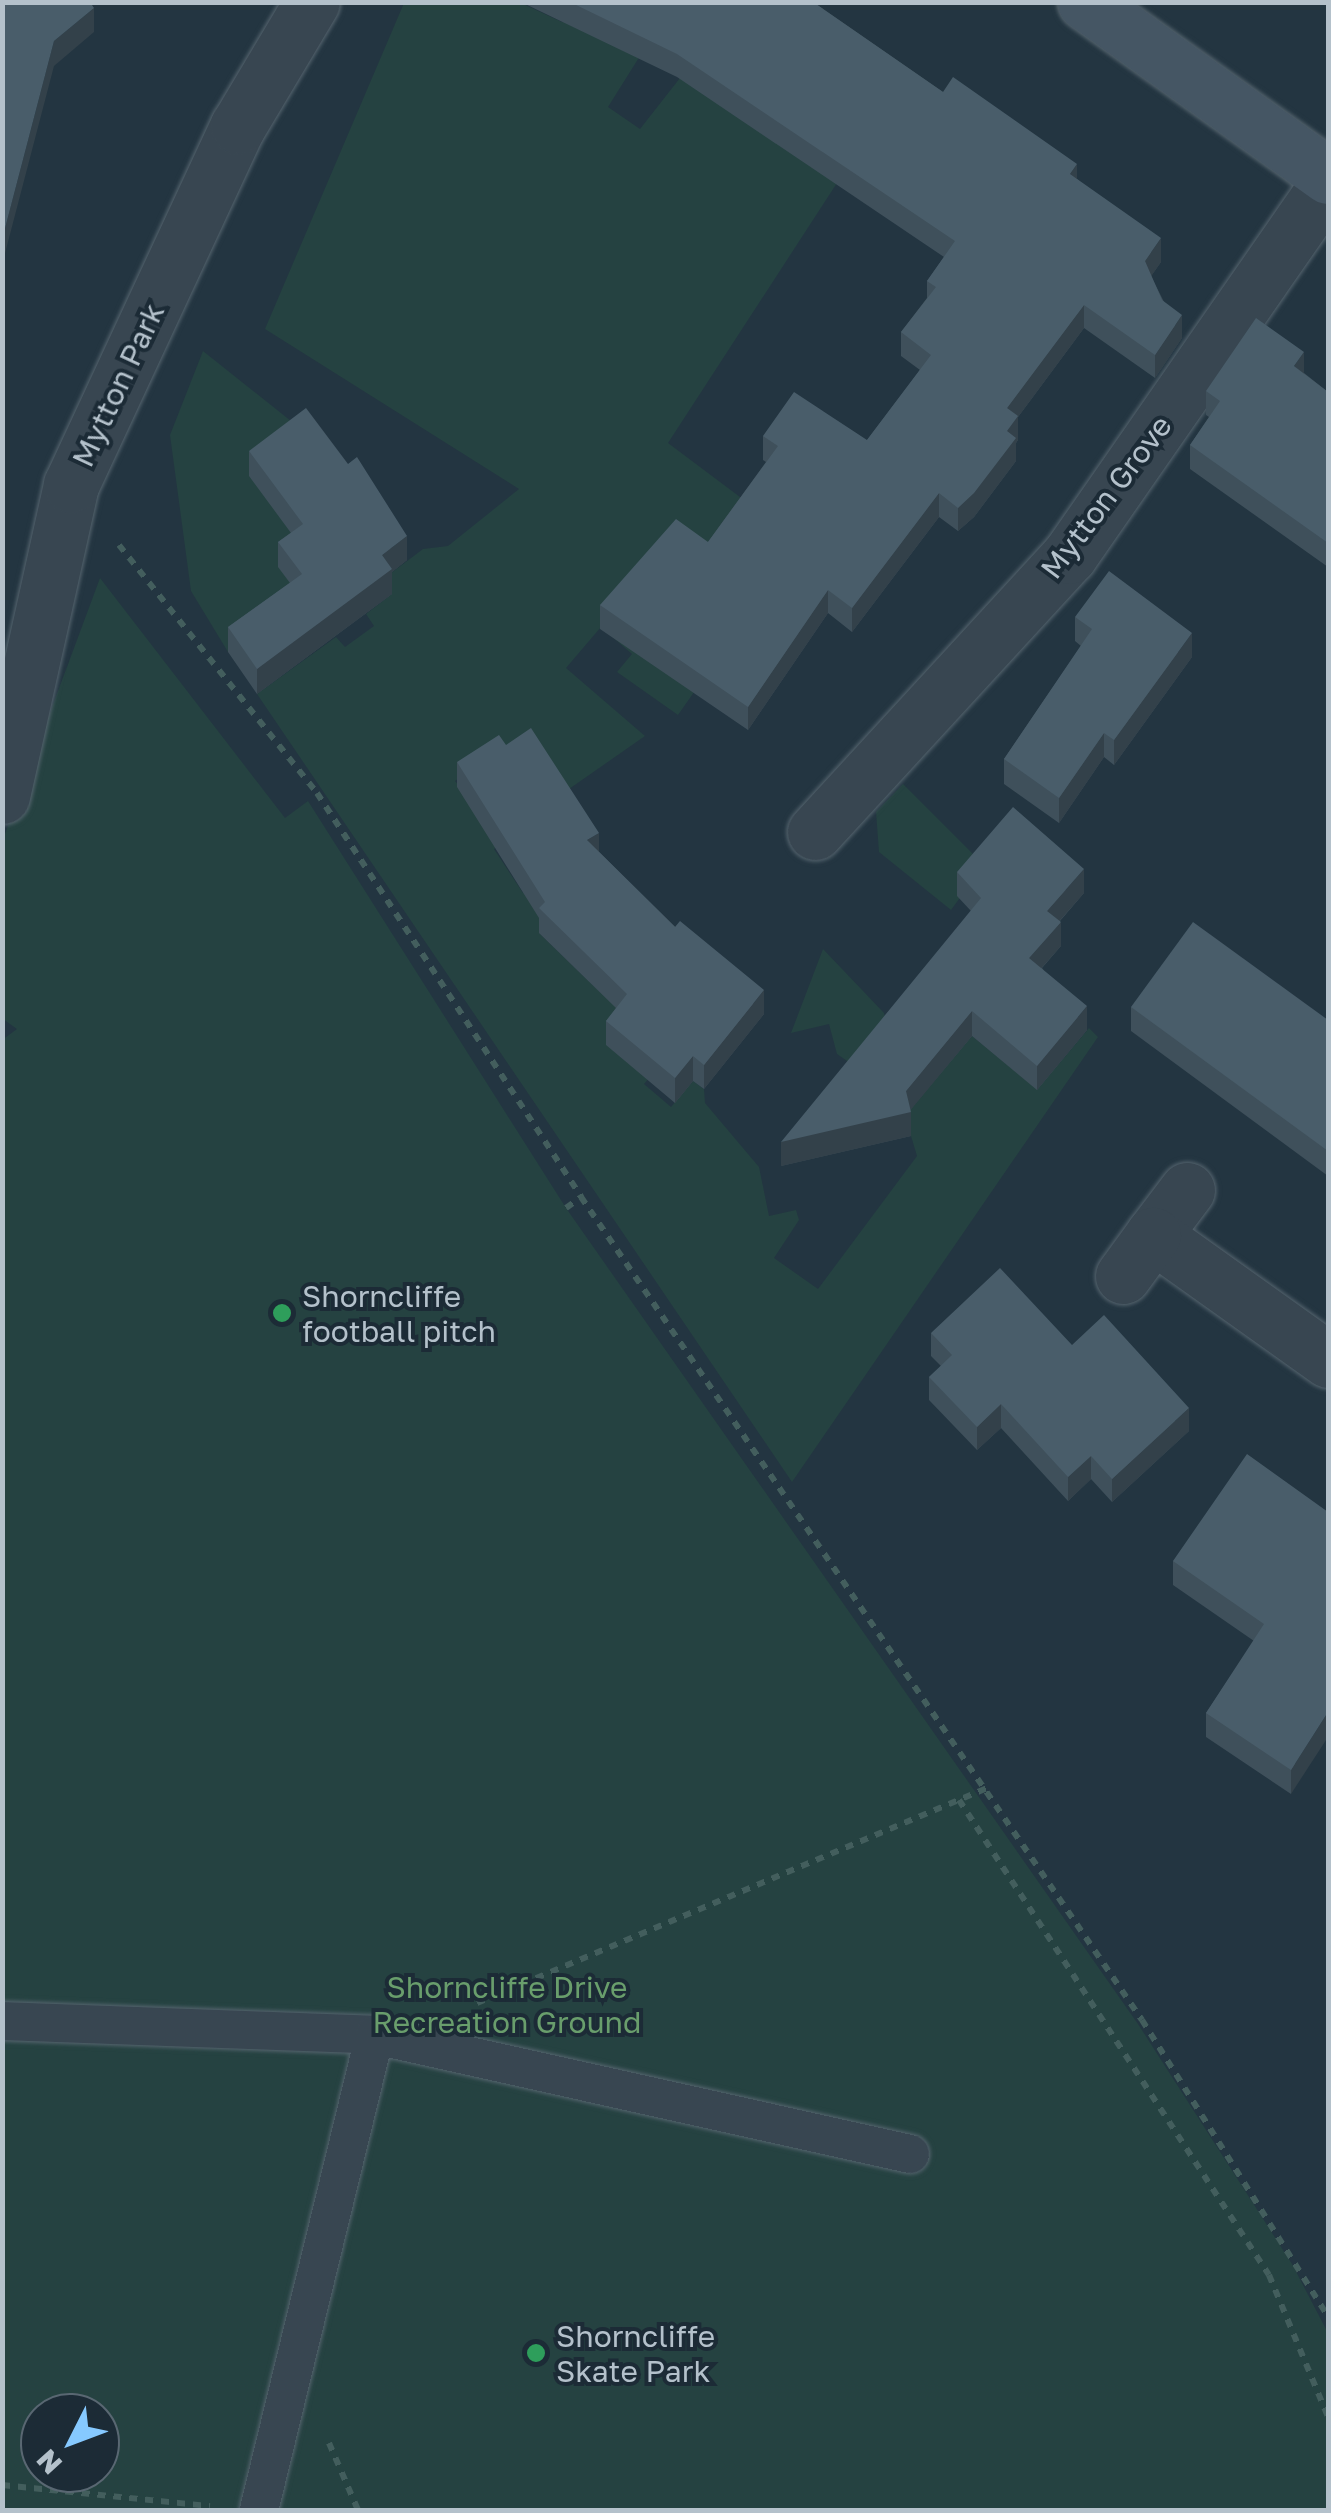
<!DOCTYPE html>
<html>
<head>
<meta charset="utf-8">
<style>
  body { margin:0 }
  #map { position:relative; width:1331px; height:2513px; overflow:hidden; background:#233541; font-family:"Golos Text",sans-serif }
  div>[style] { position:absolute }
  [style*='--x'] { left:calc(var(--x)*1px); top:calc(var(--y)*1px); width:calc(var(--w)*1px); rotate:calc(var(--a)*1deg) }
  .green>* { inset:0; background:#254241 }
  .path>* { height:6px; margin-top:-3px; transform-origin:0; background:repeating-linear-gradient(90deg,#435e5d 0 8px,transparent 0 16px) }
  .roads { filter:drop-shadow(0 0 2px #55646e) drop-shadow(0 0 2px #55646e) }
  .service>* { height:38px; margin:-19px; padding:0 19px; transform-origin:19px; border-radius:19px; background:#384651 }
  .minor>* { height:55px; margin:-27.5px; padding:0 27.5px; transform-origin:27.5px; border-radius:27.5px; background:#384651 }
  .secondary>* { height:55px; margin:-27.5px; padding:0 27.5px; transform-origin:27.5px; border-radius:27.5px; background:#455664 }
  .wall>* { inset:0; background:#3f505b }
  .shaded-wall>* { inset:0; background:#33414a }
  .building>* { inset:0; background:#495d6a }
  .dots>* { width:28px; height:28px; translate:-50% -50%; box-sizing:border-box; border:5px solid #1c2b36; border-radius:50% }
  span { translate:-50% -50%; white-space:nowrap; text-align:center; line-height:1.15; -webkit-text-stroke:8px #1c2b36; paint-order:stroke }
  .street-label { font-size:30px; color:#b4c1cb }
  .poi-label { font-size:30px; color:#b4c1cb }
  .left { translate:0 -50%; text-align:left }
  .park-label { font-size:30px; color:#699e6c }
  .frame { position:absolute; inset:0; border:5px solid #b4c1cb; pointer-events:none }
  .north { position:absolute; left:20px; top:2393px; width:100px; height:100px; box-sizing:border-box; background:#1c2b36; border:2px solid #596772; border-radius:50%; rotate:228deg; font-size:28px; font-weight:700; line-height:40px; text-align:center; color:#b4c1cb }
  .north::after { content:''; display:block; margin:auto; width:35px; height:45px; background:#86c9ff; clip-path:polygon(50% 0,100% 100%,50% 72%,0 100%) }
</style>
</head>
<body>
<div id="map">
  <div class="green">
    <i style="clip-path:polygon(404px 3px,521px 3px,562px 22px,660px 24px,608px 107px,640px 129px,680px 78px,837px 183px,668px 443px,752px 506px,699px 685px,678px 715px,617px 672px,632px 654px,601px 627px,566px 668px,645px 736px,559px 796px,494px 754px,455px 781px,505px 841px,494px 849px,523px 893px,553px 874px,540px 934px,601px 993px,607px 988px,666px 1058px,644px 1084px,671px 1107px,693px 1081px,704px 1089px,705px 1103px,759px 1167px,769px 1216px,796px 1210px,799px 1220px,774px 1258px,818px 1289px,917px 1156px,911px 1136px,863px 1072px,837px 1054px,829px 1024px,791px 1033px,823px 949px,884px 1013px,892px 1045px,972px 1036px,1010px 1067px,1057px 1066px,1089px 1028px,1098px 1037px,792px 1482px,257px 694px,336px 637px,345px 647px,374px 626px,366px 614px,392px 594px,382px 580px,423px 549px,448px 546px,519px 489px,265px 329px)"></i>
    <i style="clip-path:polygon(203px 351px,306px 433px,302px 599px,228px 652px,191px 591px,170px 435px)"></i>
    <i style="clip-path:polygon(evenodd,100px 578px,285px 818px,308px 801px,566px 1208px,1138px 2024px,1292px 2264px,1328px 2333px,1328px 2510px,3px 2510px,2px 1040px,17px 1029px,3px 1019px,2px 842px,100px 578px,40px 2413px,100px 2413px,100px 2473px,40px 2473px,40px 2413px)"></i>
    <i style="clip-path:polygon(903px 784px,984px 865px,951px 910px,879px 852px,876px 812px)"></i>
  </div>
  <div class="path">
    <i style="--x:119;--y:545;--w:317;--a:51.4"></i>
    <i style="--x:317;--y:793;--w:483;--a:56.8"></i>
    <i style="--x:581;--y:1197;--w:996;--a:55.72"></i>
    <i style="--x:1142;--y:2020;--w:350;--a:57.9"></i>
    <i style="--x:566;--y:1208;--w:19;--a:-36"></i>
    <i style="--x:959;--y:1800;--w:567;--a:56.87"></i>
    <i style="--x:1269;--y:2275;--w:154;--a:67.4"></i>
    <i style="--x:477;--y:2003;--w:553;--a:-22.86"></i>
    <i style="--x:329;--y:2443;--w:73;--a:66.6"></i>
    <i style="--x:2;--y:2485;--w:209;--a:5.8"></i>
  </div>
  <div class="roads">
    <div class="service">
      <i style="--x:2;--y:2021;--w:373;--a:2.1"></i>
      <i style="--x:375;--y:2035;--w:548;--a:12.54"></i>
      <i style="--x:259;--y:2510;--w:489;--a:-76.3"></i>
    </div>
    <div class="minor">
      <i style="--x:2;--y:796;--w:319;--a:-77.5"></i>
      <i style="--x:71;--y:485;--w:396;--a:-65.1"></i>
      <i style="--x:238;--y:126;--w:144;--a:-59.2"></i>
      <i style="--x:815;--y:832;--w:375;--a:-47.4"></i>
      <i style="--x:1069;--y:556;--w:453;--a:-55.2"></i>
      <i style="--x:1187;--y:1190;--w:56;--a:127.1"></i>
      <i style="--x:1153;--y:1235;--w:215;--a:35.5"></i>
      <i style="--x:1123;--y:1276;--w:51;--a:-53.8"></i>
    </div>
    <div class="secondary">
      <i style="--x:1085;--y:2;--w:299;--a:35.6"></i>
    </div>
  </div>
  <div class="wall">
    <i style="clip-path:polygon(521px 2px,813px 2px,943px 92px,1077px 179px,1161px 262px,1151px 276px,1182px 338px,1155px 378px,1084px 328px,1018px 417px,1018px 440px,1016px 443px,1016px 461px,974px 517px,958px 531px,939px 517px,852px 632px,828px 613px,748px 730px,600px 629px,600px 605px,708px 542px,766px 462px,763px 460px,763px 436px,867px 440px,920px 370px,901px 356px,901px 332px,927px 298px,927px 281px,944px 257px,677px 77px)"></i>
    <i style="clip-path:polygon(1304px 373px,1328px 392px,1328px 567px,1190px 469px,1190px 445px,1209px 417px,1206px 415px,1206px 391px)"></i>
    <i style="clip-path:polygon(249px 451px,407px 560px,392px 572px,392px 594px,257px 694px,228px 652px,228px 627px,290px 583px,278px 567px,278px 542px,291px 533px,249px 476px)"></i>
    <i style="clip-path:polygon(1075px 617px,1192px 657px,1114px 765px,1104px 757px,1059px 823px,1004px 784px,1004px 759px,1081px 646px,1075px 641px)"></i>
    <i style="clip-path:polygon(457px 762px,599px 852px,764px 1014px,704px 1089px,693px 1081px,675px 1103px,606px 1045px,606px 1021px,616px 1008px,539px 933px,539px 918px,457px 787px)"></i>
    <i style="clip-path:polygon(957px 872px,1084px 893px,1060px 921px,1061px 946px,1042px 968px,1087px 1030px,1037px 1090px,972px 1036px,910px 1110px,911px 1136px,781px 1166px,971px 911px,957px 896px)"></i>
    <i style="clip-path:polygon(1131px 1007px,1328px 1020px,1328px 1176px,1131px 1031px)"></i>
    <i style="clip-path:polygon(931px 1333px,1072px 1345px,1189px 1431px,1112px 1502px,1091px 1479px,1068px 1501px,1001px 1428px,977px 1450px,929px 1400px,929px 1377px,941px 1366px,931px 1356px)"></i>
    <i style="clip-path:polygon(1328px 1512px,1291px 1794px,1206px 1737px,1206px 1713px,1254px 1641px,1173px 1585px,1173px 1561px)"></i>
  </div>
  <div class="shaded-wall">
    <i style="clip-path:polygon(94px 8px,94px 32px,54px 66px,3px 261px,3px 236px,54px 41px)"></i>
    <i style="clip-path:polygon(1077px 164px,1077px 188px,1070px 174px)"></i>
    <i style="clip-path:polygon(1161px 238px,1161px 262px,1145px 285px,1145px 261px)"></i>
    <i style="clip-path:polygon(1084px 305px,1084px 328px,1018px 417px,1018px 440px,1016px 443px,1016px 461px,974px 517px,958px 531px,958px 508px,1007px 408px)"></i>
    <i style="clip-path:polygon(1182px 315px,1182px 338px,1155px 378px,1155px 355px)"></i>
    <i style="clip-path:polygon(1304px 352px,1304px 376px,1294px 366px)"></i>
    <i style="clip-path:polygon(939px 493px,939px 517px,852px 632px,852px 608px)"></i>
    <i style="clip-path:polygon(407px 536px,407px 560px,392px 572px,392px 594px,257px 694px,257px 669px,382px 555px)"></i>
    <i style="clip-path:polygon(828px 590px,828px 613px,748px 730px,748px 707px)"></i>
    <i style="clip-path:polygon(1192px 633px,1192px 657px,1114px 765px,1114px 740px)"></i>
    <i style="clip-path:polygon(1104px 733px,1104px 757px,1059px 823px,1059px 798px)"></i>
    <i style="clip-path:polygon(599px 833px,599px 857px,587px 840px)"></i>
    <i style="clip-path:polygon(1084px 869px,1084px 893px,1047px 935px,1047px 911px)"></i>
    <i style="clip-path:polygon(1061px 922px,1061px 946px,1029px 982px,1029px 958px)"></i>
    <i style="clip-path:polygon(764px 990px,764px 1014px,704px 1089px,704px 1065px)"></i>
    <i style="clip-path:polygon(1087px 1006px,1087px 1030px,1037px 1090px,1037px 1066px)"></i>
    <i style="clip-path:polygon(972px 1011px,972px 1036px,909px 1112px,911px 1112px,911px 1136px,781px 1166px,781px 1142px,906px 1091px)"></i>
    <i style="clip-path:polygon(693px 1056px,693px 1081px,675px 1103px,675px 1078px)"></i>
    <i style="clip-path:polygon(1001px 1404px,1001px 1428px,977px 1450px,977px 1427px)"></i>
    <i style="clip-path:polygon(1189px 1408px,1189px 1431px,1112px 1502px,1112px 1479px)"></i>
    <i style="clip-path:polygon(1091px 1456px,1091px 1479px,1068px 1501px,1068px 1477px)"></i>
    <i style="clip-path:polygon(1328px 1712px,1328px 1737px,1291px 1794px,1291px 1770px)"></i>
  </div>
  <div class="building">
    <i style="clip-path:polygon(2px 2px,90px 2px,94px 8px,54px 41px,3px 236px)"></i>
    <i style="clip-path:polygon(570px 2px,813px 2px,943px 92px,953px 77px,1077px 164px,1070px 174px,1161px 238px,1145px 261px,1162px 300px,1182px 315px,1155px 355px,1084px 305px,1007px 408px,1018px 416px,1007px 431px,1016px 438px,974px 493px,958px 508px,939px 493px,852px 608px,828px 590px,748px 707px,600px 605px,676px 519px,708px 542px,778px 446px,763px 436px,794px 392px,867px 440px,931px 355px,901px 332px,936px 287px,927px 281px,955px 241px,677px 54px)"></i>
    <i style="clip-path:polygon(1256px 318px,1304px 352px,1294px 366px,1328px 392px,1328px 543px,1190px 445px,1220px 401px,1206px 391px)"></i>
    <i style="clip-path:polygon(306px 408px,348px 464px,357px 457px,407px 536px,382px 555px,392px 569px,257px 669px,228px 627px,302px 574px,278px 542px,303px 524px,249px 451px)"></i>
    <i style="clip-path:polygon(1109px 571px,1192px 633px,1114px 740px,1104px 733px,1059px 798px,1004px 759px,1092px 629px,1075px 617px)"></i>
    <i style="clip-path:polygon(531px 728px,599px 833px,587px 840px,675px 927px,680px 921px,764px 990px,704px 1065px,693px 1056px,675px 1078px,606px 1021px,627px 994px,539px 908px,545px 902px,457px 762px,499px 735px,506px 745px)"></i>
    <i style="clip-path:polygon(1013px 807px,1084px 869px,1047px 911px,1061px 922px,1029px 958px,1087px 1006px,1037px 1066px,972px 1011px,906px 1091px,911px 1112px,781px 1142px,981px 898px,957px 872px)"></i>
    <i style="clip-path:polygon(1193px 922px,1328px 1020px,1328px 1151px,1131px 1007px)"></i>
    <i style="clip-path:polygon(1000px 1268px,1072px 1345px,1104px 1315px,1189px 1408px,1112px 1479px,1091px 1456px,1068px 1477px,1001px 1404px,977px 1427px,929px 1377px,952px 1355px,931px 1333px)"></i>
    <i style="clip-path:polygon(1247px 1454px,1328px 1512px,1328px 1712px,1291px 1770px,1206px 1713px,1264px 1624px,1173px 1561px)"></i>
  </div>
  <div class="dots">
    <i style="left:282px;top:1313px;background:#2e9e5b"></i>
    <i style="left:536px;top:2353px;background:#2e9e5b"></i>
  </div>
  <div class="street-label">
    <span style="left:118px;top:385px;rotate:-65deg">Mytton Park</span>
    <span style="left:1106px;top:497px;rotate:-53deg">Mytton Grove</span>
  </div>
  <div class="poi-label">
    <span class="left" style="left:302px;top:1313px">Shorncliffe<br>football pitch</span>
    <span class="left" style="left:556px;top:2353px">Shorncliffe<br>Skate Park</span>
  </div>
  <div class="park-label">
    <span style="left:507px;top:2004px">Shorncliffe Drive<br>Recreation Ground</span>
  </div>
  <div class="frame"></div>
  <div class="north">N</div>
</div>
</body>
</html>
